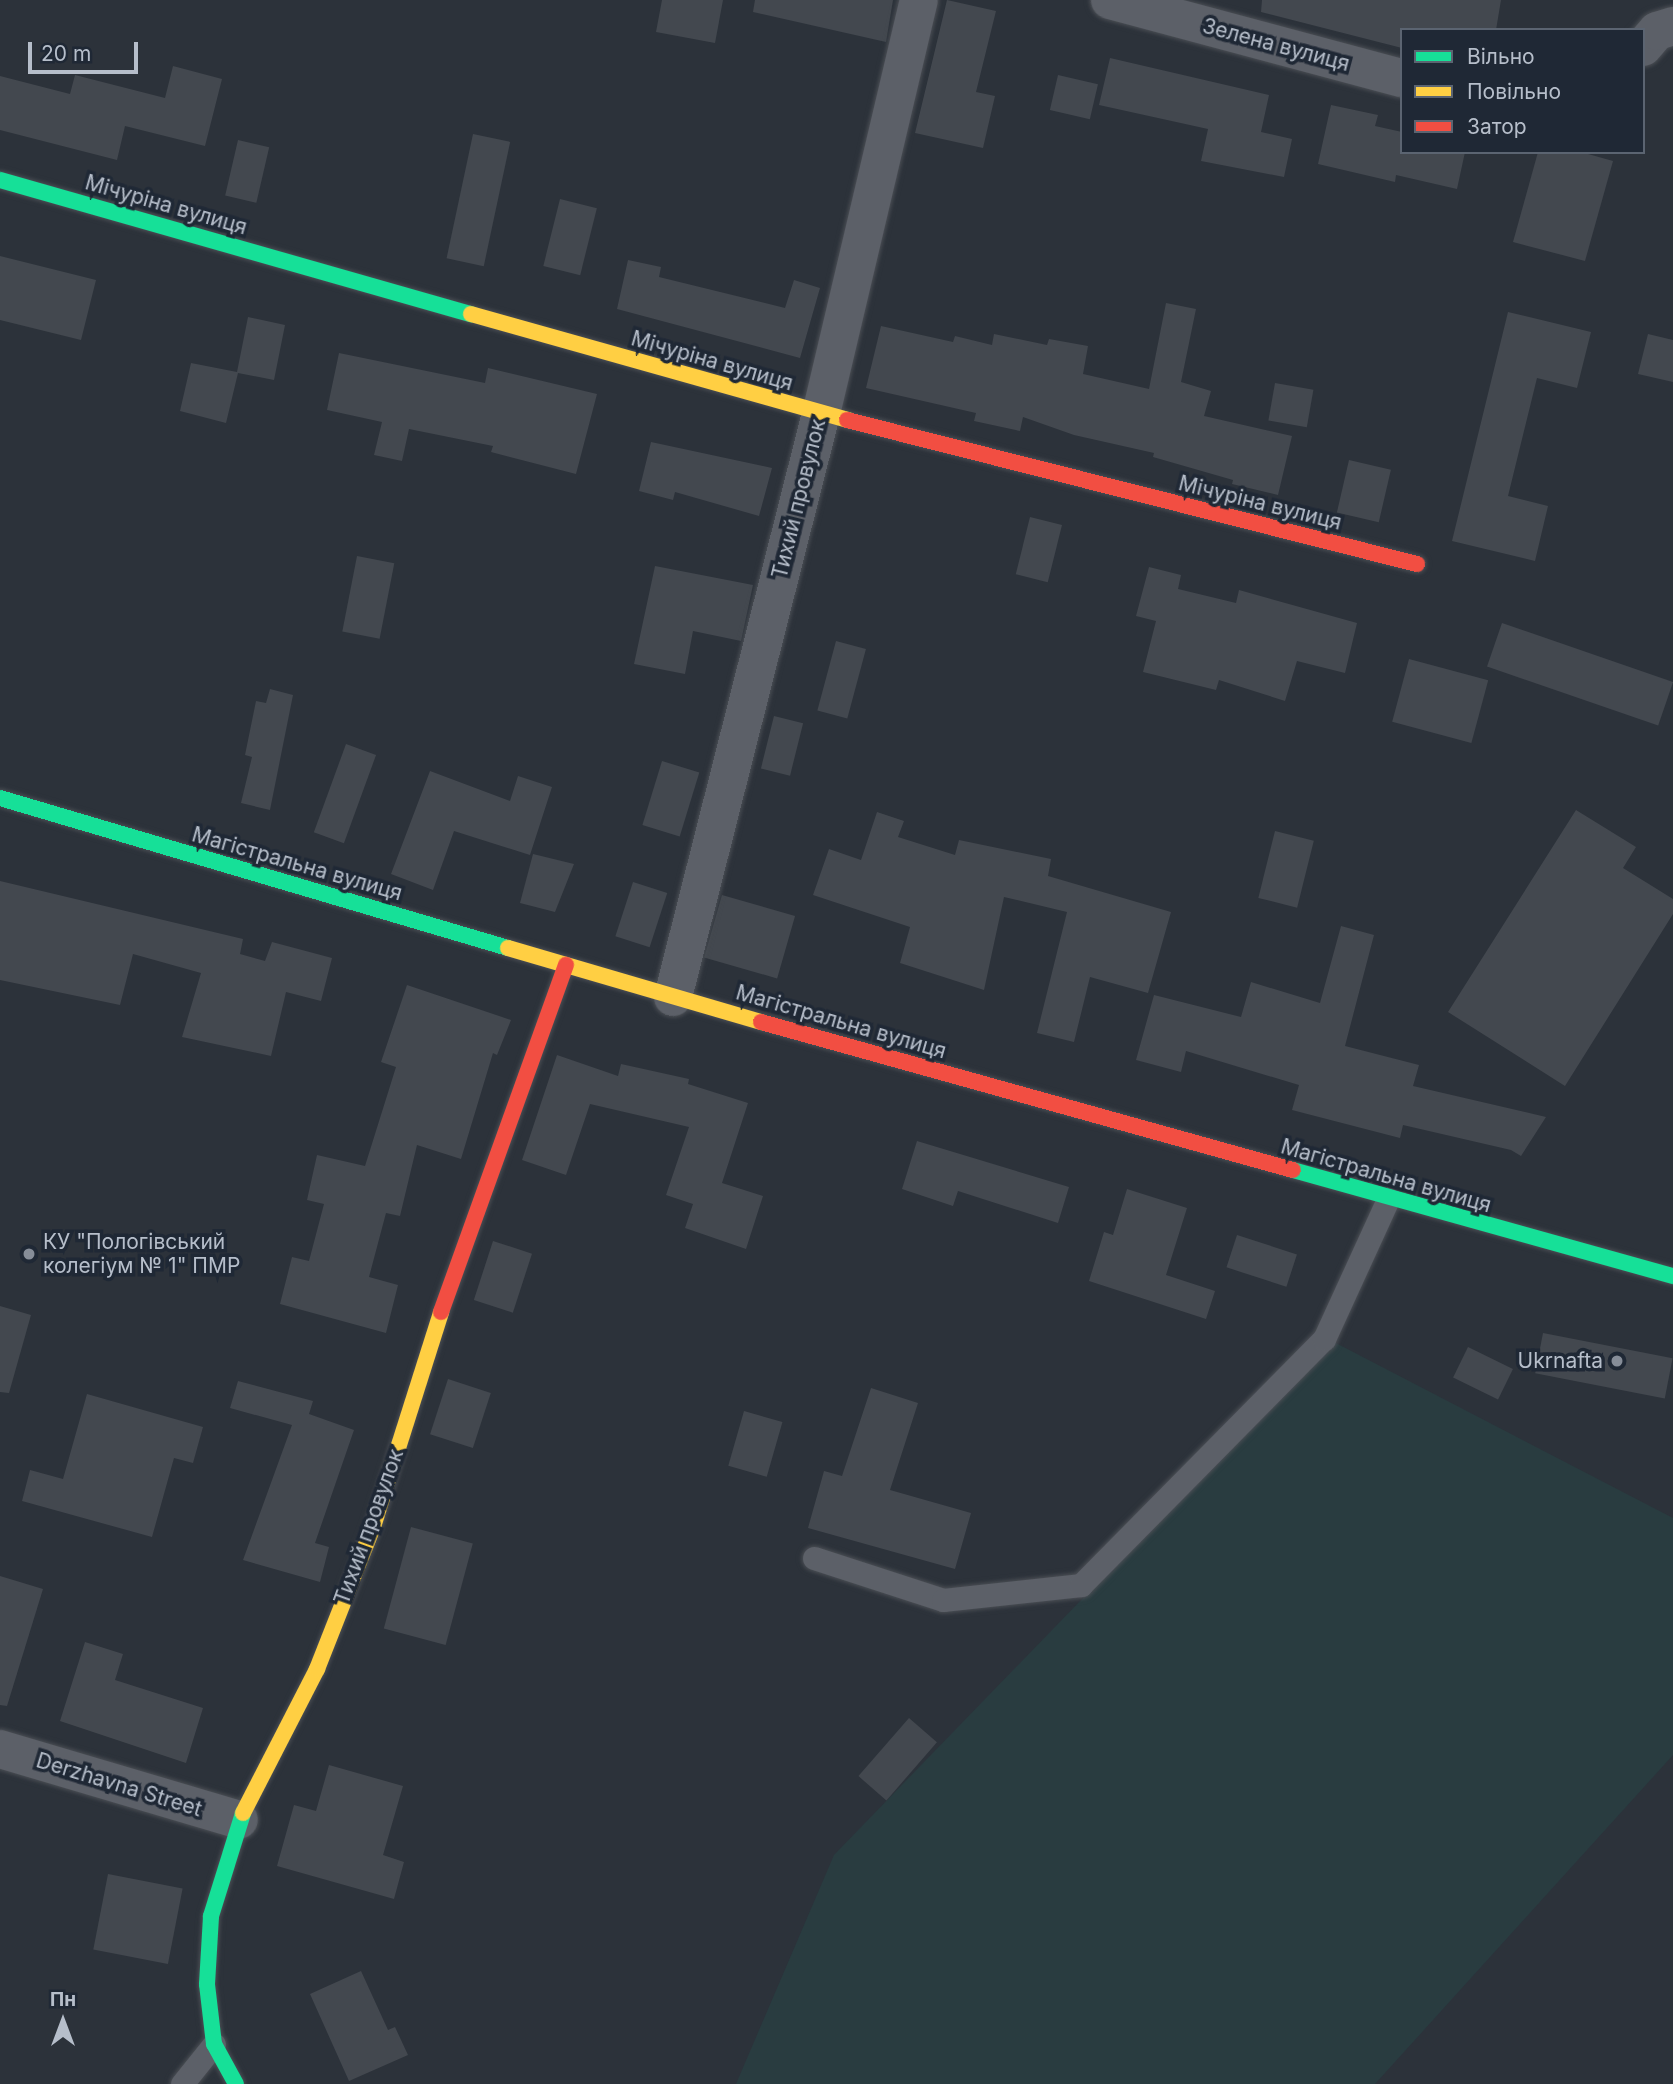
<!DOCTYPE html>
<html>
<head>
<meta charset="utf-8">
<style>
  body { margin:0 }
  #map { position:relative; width:1673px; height:2084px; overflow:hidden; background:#2c323a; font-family:Inter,sans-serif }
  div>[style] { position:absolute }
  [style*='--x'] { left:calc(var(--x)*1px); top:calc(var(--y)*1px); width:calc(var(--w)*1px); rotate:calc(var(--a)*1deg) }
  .green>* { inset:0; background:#293c40 }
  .building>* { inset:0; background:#43484f; transform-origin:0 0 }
  .roads { filter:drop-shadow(0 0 2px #4a4e54) drop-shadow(0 0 2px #4a4e54) }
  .lane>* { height:23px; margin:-11.5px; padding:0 11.5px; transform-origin:11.5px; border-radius:11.5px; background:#5c6068 }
  .street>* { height:38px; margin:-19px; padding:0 19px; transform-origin:19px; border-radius:19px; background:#5c6068 }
  .fast>* { height:16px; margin:-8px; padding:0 8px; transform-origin:8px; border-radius:8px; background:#16e098 }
  .slow>* { height:16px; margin:-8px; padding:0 8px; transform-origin:8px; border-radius:8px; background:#ffcf43 }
  .jam>* { height:16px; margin:-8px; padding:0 8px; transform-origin:8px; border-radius:8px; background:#f24e42 }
  .dots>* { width:19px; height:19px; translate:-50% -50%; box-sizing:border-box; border:4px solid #1f2835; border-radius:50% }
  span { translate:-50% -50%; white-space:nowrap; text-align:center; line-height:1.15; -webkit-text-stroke:7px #1f2835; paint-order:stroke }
  .street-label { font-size:21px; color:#b6beca }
  .poi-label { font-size:21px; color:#b6beca }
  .left { translate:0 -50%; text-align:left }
  .right { translate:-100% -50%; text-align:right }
  .legend { position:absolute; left:1400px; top:28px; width:245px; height:126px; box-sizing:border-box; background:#1f2835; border:2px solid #5b6471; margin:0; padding:9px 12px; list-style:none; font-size:21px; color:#b6beca }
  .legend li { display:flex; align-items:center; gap:14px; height:35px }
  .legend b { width:35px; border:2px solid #5b6471 }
  .north { position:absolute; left:28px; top:1986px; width:70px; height:70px; -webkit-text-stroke:5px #1f2835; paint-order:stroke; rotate:0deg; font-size:19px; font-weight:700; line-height:28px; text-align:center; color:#b6beca }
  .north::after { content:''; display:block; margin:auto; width:24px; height:32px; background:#b6beca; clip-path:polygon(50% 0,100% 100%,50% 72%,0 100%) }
  .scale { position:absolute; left:28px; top:42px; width:110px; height:32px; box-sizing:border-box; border:4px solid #b6beca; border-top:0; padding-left:9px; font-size:21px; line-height:24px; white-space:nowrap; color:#b6beca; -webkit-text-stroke:5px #1f2835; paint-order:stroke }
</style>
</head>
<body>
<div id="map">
  <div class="green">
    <i style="clip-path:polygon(1332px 1341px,1673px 1518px,1673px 1755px,1375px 2084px,736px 2084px,834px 1855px)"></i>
  </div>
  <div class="building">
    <i style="clip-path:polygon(662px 0,723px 0,715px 43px,656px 32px)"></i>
    <i style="clip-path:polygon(755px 0,893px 0,886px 42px,753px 12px)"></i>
    <i style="clip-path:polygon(947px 0,996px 11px,976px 92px,995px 96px,983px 148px,915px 133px)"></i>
    <i style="clip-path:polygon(1262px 0,1501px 0,1496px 30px,1402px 30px,1402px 48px,1261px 12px)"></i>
    <i style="clip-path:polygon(1110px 58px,1269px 95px,1261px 132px,1292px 139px,1284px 177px,1201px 161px,1208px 129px,1099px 105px)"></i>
    <i style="clip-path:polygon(173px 66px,222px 79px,205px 146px,125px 126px,117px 160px,0 130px,0 76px,70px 94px,75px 75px,165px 98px)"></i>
    <i style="left:1058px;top:75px;width:41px;height:36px;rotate:13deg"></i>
    <i style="clip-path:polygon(1331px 105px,1378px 115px,1375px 126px,1402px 132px,1402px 152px,1465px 152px,1457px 189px,1396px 175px,1395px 182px,1318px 164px)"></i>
    <i style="left:473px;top:134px;width:38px;height:127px;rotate:12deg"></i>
    <i style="left:238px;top:140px;width:32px;height:57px;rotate:13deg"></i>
    <i style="clip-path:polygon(1538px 152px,1581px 152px,1613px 161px,1585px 261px,1513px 242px)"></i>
    <i style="left:560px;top:199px;width:38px;height:69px;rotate:14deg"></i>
    <i style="clip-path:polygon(0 256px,96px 280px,81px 340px,0 320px)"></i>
    <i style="clip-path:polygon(628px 260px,661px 267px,659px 277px,785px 308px,794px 280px,820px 288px,800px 358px,617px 309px)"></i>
    <i style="clip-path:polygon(1166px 303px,1196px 309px,1181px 382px,1211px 391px,1204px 416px,1292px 436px,1278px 495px,1232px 484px,1233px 480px,1153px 457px,1154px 453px,1074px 435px,1023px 417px,1020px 431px,974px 421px,976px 413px,866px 388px,881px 326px,953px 342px,955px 336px,992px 345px,994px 334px,1047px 345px,1049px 339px,1088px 346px,1083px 374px,1149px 389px)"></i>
    <i style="clip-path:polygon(1508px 312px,1591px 332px,1577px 388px,1537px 378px,1508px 496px,1548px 506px,1535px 561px,1452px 541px)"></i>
    <i style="clip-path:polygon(248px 317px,285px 325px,274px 380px,238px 373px,226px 423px,180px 411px,191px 363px,237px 372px)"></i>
    <i style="clip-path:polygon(1648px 334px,1673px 340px,1673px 382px,1638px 374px)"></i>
    <i style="clip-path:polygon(339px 353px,485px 383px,488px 368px,597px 394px,576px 474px,491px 452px,493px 446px,409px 429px,402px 461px,374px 455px,382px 422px,327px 410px)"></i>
    <i style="left:1275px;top:383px;width:39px;height:38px;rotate:10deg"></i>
    <i style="clip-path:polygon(651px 442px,772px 468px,759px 516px,675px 492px,673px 500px,639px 491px)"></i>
    <i style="left:1349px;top:460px;width:43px;height:54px;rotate:13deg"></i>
    <i style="left:1030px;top:517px;width:33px;height:59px;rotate:14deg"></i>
    <i style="left:357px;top:556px;width:38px;height:77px;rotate:11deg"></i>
    <i style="clip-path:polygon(655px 566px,753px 585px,741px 641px,693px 631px,685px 674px,634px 664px)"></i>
    <i style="clip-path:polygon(1149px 567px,1181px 575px,1178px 589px,1236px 603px,1239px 590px,1357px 623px,1345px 673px,1297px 661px,1285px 701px,1219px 680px,1216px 690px,1143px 672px,1156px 621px,1136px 616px)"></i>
    <i style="left:1502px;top:623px;width:181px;height:46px;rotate:19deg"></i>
    <i style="left:836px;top:641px;width:31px;height:72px;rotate:15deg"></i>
    <i style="left:1409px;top:659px;width:82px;height:65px;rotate:15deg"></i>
    <i style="clip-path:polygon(270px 689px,293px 695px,270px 810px,241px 803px,252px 757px,245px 755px,256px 701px,266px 703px)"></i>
    <i style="left:774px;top:716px;width:30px;height:54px;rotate:14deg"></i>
    <i style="left:346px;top:744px;width:32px;height:94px;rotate:20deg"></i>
    <i style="left:662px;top:761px;width:39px;height:67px;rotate:17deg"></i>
    <i style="clip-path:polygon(430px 771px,510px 801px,518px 776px,552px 787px,530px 855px,454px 831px,433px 890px,391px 874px)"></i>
    <i style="clip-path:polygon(1576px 810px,1636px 847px,1623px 868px,1673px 899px,1673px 914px,1565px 1086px,1448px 1012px)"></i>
    <i style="clip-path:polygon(877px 812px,904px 821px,898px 837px,955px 855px,959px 840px,1051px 859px,1048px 876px,1171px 912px,1148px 993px,1090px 977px,1074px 1042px,1037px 1033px,1067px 912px,1004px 897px,984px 990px,900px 963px,910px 927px,813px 895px,829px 849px,861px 860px)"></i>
    <i style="left:1275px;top:831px;width:40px;height:69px;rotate:14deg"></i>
    <i style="clip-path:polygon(533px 854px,574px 864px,555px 912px,520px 903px)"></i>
    <i style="clip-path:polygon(0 881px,243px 939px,240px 954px,265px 961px,272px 942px,332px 958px,321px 1001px,286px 992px,271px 1056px,182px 1037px,201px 973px,133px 954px,120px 1005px,0 980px)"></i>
    <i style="left:633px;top:882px;width:36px;height:57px;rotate:18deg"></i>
    <i style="left:722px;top:895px;width:76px;height:65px;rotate:16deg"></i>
    <i style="clip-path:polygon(1341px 926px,1374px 935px,1345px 1046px,1419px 1065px,1413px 1086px,1546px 1117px,1521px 1156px,1511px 1150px,1403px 1125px,1400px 1138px,1292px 1110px,1299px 1085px,1186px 1051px,1181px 1072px,1136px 1060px,1154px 995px,1241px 1017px,1251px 982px,1320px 1003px)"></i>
    <i style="clip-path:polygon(407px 985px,511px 1020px,497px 1055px,493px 1053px,461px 1159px,417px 1145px,400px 1216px,386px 1213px,369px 1277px,398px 1285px,386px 1333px,280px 1304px,292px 1257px,309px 1261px,324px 1204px,307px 1200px,317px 1155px,365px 1166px,396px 1067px,381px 1062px)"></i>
    <i style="clip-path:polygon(557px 1055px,618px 1076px,621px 1064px,689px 1079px,688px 1084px,748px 1103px,722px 1183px,763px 1196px,746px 1249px,685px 1228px,693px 1204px,666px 1195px,689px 1127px,590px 1104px,566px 1175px,522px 1160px)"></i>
    <i style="clip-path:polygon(917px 1141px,1069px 1187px,1058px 1223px,958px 1191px,953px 1206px,902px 1189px)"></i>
    <i style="clip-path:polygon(1127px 1189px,1187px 1208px,1166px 1275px,1215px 1291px,1206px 1319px,1089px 1281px,1104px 1232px,1113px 1235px)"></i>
    <i style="left:1237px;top:1235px;width:63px;height:34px;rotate:18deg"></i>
    <i style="left:493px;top:1241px;width:41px;height:62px;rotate:18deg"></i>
    <i style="clip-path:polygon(0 1306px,31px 1315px,9px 1393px,0 1392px)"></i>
    <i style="left:1543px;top:1333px;width:132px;height:41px;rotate:11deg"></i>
    <i style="left:1468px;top:1347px;width:50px;height:34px;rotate:26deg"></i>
    <i style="left:448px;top:1379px;width:45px;height:58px;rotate:18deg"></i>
    <i style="clip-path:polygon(238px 1381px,313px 1401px,309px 1414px,354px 1430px,315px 1543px,329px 1547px,320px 1582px,243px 1560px,292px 1425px,230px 1408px)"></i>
    <i style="clip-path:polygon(871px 1388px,918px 1403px,890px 1490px,971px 1513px,955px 1569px,808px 1528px,824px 1471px,842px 1476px)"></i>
    <i style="clip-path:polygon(87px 1394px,203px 1427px,193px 1463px,174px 1458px,152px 1537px,22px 1501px,30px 1470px,63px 1479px)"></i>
    <i style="left:744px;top:1411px;width:40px;height:57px;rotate:16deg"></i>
    <i style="left:411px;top:1527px;width:64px;height:105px;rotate:15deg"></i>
    <i style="clip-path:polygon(0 1576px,43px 1589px,7px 1706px,0 1705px)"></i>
    <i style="clip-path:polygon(85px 1642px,123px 1654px,115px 1680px,203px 1708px,186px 1763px,60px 1721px)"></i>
    <i style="left:909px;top:1718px;width:37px;height:77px;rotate:41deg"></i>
    <i style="clip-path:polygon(329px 1765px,403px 1786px,383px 1855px,404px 1862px,394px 1899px,277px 1866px,294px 1805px,316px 1811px)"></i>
    <i style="left:108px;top:1874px;width:76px;height:77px;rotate:11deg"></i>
    <i style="clip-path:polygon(361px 1971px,388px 2030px,395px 2027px,408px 2055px,349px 2081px,310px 1994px)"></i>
  </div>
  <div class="roads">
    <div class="lane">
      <i style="--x:814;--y:1558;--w:136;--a:18"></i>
      <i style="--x:943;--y:1600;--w:139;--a:-6.2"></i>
      <i style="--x:1081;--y:1585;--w:346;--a:-45.4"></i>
      <i style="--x:1324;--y:1339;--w:154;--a:-65.4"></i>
      <i style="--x:182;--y:2084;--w:51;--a:-51.3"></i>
    </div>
    <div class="street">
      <i style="--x:1110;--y:0;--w:302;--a:15"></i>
      <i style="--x:1643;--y:47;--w:21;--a:-49"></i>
      <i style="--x:1657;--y:31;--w:17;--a:-17"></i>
      <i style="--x:673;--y:997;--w:601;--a:-75.76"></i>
      <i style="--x:821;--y:414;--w:425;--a:-76.7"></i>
      <i style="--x:0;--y:1749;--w:249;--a:16.5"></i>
    </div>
    <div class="fast">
      <i style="--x:0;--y:180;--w:490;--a:15.9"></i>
      <i style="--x:0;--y:798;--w:530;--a:16.45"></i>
      <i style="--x:1293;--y:1170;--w:395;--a:15.6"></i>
      <i style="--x:236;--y:2084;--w:46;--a:-118.8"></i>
      <i style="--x:214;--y:2044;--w:60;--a:-96.7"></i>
      <i style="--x:207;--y:1984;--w:68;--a:-86.6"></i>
      <i style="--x:211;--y:1916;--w:108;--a:-72.7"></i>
    </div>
    <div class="slow">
      <i style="--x:471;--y:314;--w:391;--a:15.7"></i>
      <i style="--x:508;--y:948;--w:264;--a:16.3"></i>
      <i style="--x:243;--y:1813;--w:162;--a:-62.8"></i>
      <i style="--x:317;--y:1669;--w:153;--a:-68.5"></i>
      <i style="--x:373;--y:1527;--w:225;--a:-72.4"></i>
    </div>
    <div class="jam">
      <i style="--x:847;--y:420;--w:588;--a:14.18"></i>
      <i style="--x:761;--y:1022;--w:552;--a:15.55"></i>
      <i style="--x:441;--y:1312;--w:369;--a:-70.2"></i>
    </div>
  </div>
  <div class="dots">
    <i style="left:29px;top:1254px;background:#868d98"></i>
    <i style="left:1617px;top:1361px;background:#868d98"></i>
  </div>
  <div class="street-label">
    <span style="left:1276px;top:45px;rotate:15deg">Зелена вулиця</span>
    <span style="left:166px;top:205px;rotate:16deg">Мічуріна вулиця</span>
    <span style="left:712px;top:361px;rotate:16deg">Мічуріна вулиця</span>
    <span style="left:799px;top:499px;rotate:-76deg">Тихий провулок</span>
    <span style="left:1260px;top:503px;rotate:14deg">Мічуріна вулиця</span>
    <span style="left:297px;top:864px;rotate:16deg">Магістральна вулиця</span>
    <span style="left:841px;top:1022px;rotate:16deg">Магістральна вулиця</span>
    <span style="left:1386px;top:1176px;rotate:16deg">Магістральна вулиця</span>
    <span style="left:369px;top:1527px;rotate:-70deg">Тихий провулок</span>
    <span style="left:119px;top:1785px;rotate:17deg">Derzhavna Street</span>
  </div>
  <div class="poi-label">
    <span class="left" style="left:43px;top:1254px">КУ "Пологівський<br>колегіум № 1" ПМР</span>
    <span class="right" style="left:1603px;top:1361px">Ukrnafta</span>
  </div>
  <ul class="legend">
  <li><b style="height:9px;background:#16e098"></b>Вільно</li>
  <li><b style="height:9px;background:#ffcf43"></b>Повільно</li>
  <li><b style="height:9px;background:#f24e42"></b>Затор</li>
  </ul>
  <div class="north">Пн</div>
  <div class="scale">20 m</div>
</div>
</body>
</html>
